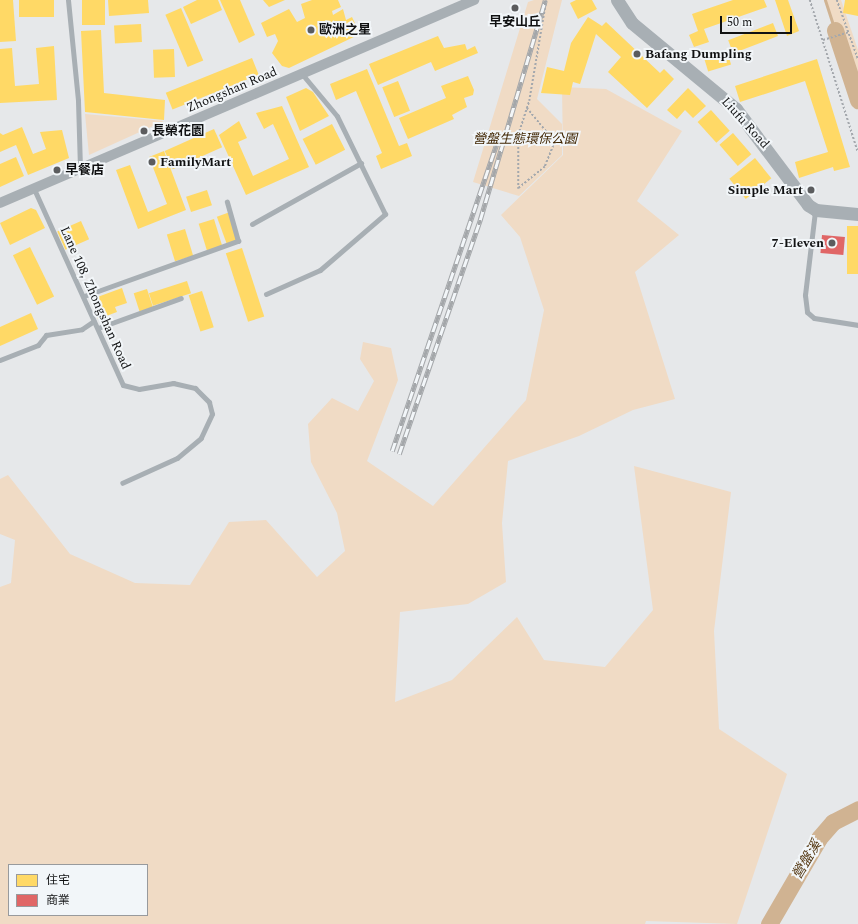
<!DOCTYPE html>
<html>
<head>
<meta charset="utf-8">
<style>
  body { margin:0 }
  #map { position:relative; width:858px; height:924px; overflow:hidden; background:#e6e8ea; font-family:Spectral,"Noto Sans TC",serif }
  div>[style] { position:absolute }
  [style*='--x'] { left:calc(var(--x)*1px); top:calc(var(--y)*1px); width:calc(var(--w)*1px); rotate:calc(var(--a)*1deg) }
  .green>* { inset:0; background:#f0dbc5 }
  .homes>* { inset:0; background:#ffd966; transform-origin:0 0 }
  .shops>* { inset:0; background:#e06666; transform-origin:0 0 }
  .stream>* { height:3px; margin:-1.5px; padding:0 1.5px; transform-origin:1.5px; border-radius:1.5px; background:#d0b392 }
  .river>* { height:17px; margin:-8.5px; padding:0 8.5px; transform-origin:8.5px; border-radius:8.5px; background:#d0b392 }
  .path>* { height:1.5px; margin-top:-0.75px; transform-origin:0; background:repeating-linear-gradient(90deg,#a4a8ad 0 2px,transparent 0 4px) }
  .service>* { height:5px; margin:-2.5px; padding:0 2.5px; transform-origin:2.5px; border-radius:2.5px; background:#a8afb4 }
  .minor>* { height:10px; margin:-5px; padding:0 5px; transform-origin:5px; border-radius:5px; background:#a8afb4 }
  .tertiary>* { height:13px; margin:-6.5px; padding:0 6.5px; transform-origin:6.5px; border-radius:6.5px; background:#a8afb4 }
  .rail>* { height:4.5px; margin-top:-2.25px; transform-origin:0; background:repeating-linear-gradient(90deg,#f2f6f9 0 9px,#a4a7aa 0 18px); box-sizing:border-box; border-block:1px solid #a4a7aa }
  .dots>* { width:11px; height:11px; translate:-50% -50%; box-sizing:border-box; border:2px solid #f2f6f9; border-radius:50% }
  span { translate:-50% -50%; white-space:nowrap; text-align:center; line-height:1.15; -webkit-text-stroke:4px #f2f6f9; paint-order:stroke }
  .poi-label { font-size:13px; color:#101112; font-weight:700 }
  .left { translate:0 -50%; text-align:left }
  .right { translate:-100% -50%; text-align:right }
  .street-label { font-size:13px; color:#101112 }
  .park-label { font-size:13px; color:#3f2400; font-style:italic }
  .water-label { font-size:14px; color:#543711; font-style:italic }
  .legend { position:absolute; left:8px; top:864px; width:140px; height:52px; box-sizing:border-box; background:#f2f6f9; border:1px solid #989a9d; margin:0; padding:5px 7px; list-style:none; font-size:12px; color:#101112 }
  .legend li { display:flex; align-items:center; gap:8px; height:20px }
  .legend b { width:20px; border:1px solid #989a9d }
  .scale { position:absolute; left:720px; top:16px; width:72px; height:18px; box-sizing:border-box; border:2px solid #101112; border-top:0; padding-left:5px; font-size:12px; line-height:14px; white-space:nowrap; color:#101112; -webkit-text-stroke:3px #f2f6f9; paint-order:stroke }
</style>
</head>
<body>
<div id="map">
  <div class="green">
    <i style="clip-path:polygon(534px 0,562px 0,537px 99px,562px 124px,562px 155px,519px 196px,473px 182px,528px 2px)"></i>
    <i style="clip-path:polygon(826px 0,841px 0,858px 50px,858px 98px)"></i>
    <i style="clip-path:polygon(evenodd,562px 87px,606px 89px,682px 131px,637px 201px,679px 235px,635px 272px,675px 399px,633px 410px,579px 436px,508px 461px,502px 523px,506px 582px,468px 604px,400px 612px,395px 702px,452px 680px,517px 617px,544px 660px,605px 667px,653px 610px,634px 466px,731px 492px,714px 631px,719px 729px,787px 774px,737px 924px,646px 921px,645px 924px,0 924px,0 587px,11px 583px,15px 540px,0 534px,0 479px,8px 475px,70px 554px,135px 583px,190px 585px,229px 522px,266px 520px,317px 577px,345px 551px,337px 513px,311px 462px,308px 424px,332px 398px,358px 411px,374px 381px,360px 359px,363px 342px,391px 348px,398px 380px,367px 461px,433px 506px,526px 400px,544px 310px,520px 237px,501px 215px,563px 155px,562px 87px,9px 865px,147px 865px,147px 915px,9px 915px,9px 865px)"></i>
    <i style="clip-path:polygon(85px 114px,164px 121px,89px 155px)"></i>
  </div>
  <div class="homes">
    <i style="clip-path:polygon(0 0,13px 0,16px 41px,0 42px)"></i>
    <i style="left:19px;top:0;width:35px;height:17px"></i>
    <i style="left:82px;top:0;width:23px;height:25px"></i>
    <i style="clip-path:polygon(108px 0,148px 0,149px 13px,109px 16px)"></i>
    <i style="clip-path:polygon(197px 0,218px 0,222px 10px,191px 24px,183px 7px)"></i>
    <i style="clip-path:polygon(220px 0,240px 0,255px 35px,239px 43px)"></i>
    <i style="clip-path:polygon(263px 0,285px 0,269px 7px)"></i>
    <i style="clip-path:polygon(312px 0,338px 0,341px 7px,332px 11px,333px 15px,343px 9px,346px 20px,352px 17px,360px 34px,289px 68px,282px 66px,272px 53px,278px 41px,275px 34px,267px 37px,261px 23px,289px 9px,297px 22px,305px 18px,301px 4px)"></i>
    <i style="clip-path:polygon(576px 0,592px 0,597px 9px,578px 19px,570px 3px)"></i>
    <i style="clip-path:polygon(733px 0,764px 0,767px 7px,704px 29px,709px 42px,694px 47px,689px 35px,698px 31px,692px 14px)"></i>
    <i style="clip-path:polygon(775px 0,788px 0,799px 31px,787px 36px)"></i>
    <i style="clip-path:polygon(845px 0,858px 0,858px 16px,843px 13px)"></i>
    <i style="left:181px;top:8px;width:57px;height:17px;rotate:67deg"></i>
    <i style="clip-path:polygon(588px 17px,602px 26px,606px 22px,660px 73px,664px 69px,674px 79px,647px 108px,608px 72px,621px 57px,596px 34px,580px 84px,573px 82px,570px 95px,541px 93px,547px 67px,564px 71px,571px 43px)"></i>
    <i style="left:773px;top:23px;width:14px;height:48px;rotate:69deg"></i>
    <i style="left:141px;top:24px;width:18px;height:27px;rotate:87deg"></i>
    <i style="clip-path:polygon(101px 30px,104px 93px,165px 100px,164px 120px,85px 112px,81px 31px)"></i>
    <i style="clip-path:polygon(438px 36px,444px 48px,465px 44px,467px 50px,475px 46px,478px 53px,435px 71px,431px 62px,378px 85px,369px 64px)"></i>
    <i style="clip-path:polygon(54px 46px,57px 100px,0 103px,0 49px,12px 48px,15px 86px,39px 84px,36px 48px)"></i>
    <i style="left:174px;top:49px;width:28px;height:21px;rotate:88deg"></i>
    <i style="left:727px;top:51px;width:14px;height:24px;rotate:73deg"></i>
    <i style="left:252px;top:58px;width:18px;height:93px;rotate:68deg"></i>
    <i style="clip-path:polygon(817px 59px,850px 167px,834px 171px,833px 167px,799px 178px,795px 162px,828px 152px,805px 81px,740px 102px,735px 86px)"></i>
    <i style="clip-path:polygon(367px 69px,399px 146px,407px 143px,412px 156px,381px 169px,376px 156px,382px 153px,356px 91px,336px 100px,330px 84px)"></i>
    <i style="clip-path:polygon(468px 76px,474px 90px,473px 95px,464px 98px,467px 107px,452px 115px,454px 119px,408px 139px,399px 118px,446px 98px,441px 86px)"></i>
    <i style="left:398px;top:81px;width:32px;height:17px;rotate:68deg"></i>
    <i style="clip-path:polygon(306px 88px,313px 92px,329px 116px,300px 131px,286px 97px)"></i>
    <i style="clip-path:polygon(688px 88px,706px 106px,693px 118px,685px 110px,677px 119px,667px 110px)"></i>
    <i style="clip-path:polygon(282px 106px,309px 167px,246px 195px,219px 135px,239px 121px,247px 138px,238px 142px,253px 176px,289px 159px,273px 124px,264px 129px,256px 113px)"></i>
    <i style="left:711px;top:110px;width:28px;height:18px;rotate:48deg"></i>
    <i style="left:332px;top:124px;width:29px;height:33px;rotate:63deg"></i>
    <i style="clip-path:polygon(22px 127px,33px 154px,46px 149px,40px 132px,62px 130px,69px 158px,28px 175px,16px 145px,0 152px,0 133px,3px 135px)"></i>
    <i style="left:214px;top:129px;width:20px;height:54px;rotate:66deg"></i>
    <i style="left:733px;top:133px;width:28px;height:18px;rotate:49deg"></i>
    <i style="clip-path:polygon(164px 151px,186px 210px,138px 229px,116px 170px,130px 165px,148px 212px,167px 204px,149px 157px)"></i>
    <i style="clip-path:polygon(16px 157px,24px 176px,0 187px,0 164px)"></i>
    <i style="left:755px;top:158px;width:26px;height:33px;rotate:51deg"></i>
    <i style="left:207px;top:190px;width:16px;height:22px;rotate:72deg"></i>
    <i style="clip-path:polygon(31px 208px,36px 210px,45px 228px,10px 245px,0 223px)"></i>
    <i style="left:230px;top:212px;width:32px;height:14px;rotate:70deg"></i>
    <i style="left:214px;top:219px;width:31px;height:16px;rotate:73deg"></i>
    <i style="left:81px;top:221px;width:20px;height:26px;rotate:66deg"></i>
    <i style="left:847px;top:226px;width:11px;height:48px"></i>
    <i style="left:185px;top:229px;width:28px;height:19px;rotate:73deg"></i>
    <i style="left:30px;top:247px;width:55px;height:19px;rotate:64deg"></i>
    <i style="left:242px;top:248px;width:72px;height:17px;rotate:72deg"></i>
    <i style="left:187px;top:281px;width:13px;height:40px;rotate:72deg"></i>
    <i style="clip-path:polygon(122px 288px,127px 303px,115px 307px,117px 312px,98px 319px,92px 299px)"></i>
    <i style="left:147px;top:289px;width:19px;height:14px;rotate:72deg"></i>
    <i style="left:202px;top:291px;width:38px;height:14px;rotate:72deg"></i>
    <i style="clip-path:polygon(31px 313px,38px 329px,0 346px,0 327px)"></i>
  </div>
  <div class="shops">
    <i style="left:822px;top:235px;width:23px;height:18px;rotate:5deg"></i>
  </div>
  <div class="stream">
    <i style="--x:825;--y:0;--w:32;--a:72"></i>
  </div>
  <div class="river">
    <i style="--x:835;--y:30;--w:74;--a:71.8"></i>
    <i style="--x:769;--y:924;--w:99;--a:-59.8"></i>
    <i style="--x:819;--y:838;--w:21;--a:-49"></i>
    <i style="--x:833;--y:822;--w:28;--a:-27"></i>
  </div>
  <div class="path">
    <i style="--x:810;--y:0;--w:159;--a:72.5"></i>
    <i style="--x:837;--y:0;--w:63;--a:70.4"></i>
    <i style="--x:823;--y:40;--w:27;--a:-17"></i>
    <i style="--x:527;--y:108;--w:44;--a:50.5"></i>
    <i style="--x:555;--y:142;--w:27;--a:112"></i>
    <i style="--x:545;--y:167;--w:35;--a:141"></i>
    <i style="--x:518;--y:189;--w:54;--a:-90"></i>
    <i style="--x:518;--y:135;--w:36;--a:-72"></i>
    <i style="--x:529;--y:101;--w:102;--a:-80.4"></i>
  </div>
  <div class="service">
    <i style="--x:68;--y:0;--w:101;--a:84.3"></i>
    <i style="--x:78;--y:101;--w:67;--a:88.3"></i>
    <i style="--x:34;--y:189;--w:215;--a:65.6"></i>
    <i style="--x:123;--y:385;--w:16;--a:14"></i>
    <i style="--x:139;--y:389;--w:35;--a:-10"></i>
    <i style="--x:173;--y:383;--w:23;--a:13"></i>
    <i style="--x:195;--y:388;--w:20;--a:45"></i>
    <i style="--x:209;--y:402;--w:12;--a:76"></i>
    <i style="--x:212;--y:414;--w:26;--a:115"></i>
    <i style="--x:201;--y:438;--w:31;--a:140"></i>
    <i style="--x:177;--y:458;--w:60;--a:155.6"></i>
    <i style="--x:815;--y:211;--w:85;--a:96.8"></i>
    <i style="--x:805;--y:295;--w:17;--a:83"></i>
    <i style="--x:807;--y:312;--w:9;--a:41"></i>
    <i style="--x:814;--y:318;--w:45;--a:9"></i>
    <i style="--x:252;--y:224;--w:125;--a:-29.2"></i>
    <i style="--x:266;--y:294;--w:59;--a:-24"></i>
    <i style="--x:320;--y:270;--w:86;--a:-40.7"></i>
    <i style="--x:385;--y:214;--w:109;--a:-116.1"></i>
    <i style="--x:337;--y:116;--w:55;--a:-129.8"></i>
    <i style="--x:84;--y:296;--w:164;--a:-19.7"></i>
    <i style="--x:238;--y:241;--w:41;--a:-105.8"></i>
    <i style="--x:98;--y:328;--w:88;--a:-19.9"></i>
    <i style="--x:0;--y:360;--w:41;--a:-21.5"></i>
    <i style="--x:38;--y:345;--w:13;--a:-51"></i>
    <i style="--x:46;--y:335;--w:36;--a:-9"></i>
    <i style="--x:82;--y:329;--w:14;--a:-34"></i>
  </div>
  <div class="minor">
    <i style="--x:0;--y:203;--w:516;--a:-23.18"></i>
  </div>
  <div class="tertiary">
    <i style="--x:617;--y:0;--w:27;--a:57"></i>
    <i style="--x:632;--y:23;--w:135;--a:39.6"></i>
    <i style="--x:736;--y:109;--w:120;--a:53.1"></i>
    <i style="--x:808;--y:205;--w:9;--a:32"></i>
    <i style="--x:816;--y:210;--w:42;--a:5.4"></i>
  </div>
  <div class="rail">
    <i style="--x:392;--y:451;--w:333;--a:-71.2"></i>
    <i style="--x:399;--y:454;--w:248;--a:-70.9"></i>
    <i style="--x:480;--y:220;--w:229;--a:-73.5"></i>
  </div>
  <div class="dots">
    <i style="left:515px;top:8px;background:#5b5c5e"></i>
    <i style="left:311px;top:30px;background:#5b5c5e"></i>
    <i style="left:637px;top:54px;background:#5b5c5e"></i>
    <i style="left:144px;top:131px;background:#5b5c5e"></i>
    <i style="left:152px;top:162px;background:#5b5c5e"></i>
    <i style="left:57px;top:170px;background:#5b5c5e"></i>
    <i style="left:811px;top:190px;background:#5b5c5e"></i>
    <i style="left:832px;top:243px;background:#5b5c5e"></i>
  </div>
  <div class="poi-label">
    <span style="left:515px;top:22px">早安山丘</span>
    <span class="left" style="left:319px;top:30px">歐洲之星</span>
    <span class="left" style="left:645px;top:54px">Bafang Dumpling</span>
    <span class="left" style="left:152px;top:131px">長榮花園</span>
    <span class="left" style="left:160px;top:162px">FamilyMart</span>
    <span class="left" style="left:65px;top:170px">早餐店</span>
    <span class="right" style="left:803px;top:190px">Simple Mart</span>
    <span class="right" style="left:824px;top:243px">7-Eleven</span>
  </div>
  <div class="street-label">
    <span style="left:232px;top:90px;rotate:-23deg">Zhongshan Road</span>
    <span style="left:745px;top:123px;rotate:48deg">Liufu Road</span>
    <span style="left:95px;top:298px;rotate:66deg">Lane 108, Zhongshan Road</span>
  </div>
  <div class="park-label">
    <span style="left:525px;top:139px">營盤生態環保公園</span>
  </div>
  <div class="water-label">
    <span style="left:807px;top:860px;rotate:-59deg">營盤溪</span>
  </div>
  <ul class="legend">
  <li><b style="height:11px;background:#ffd966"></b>住宅</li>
  <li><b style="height:11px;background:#e06666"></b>商業</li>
  </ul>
  <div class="scale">50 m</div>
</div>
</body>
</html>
